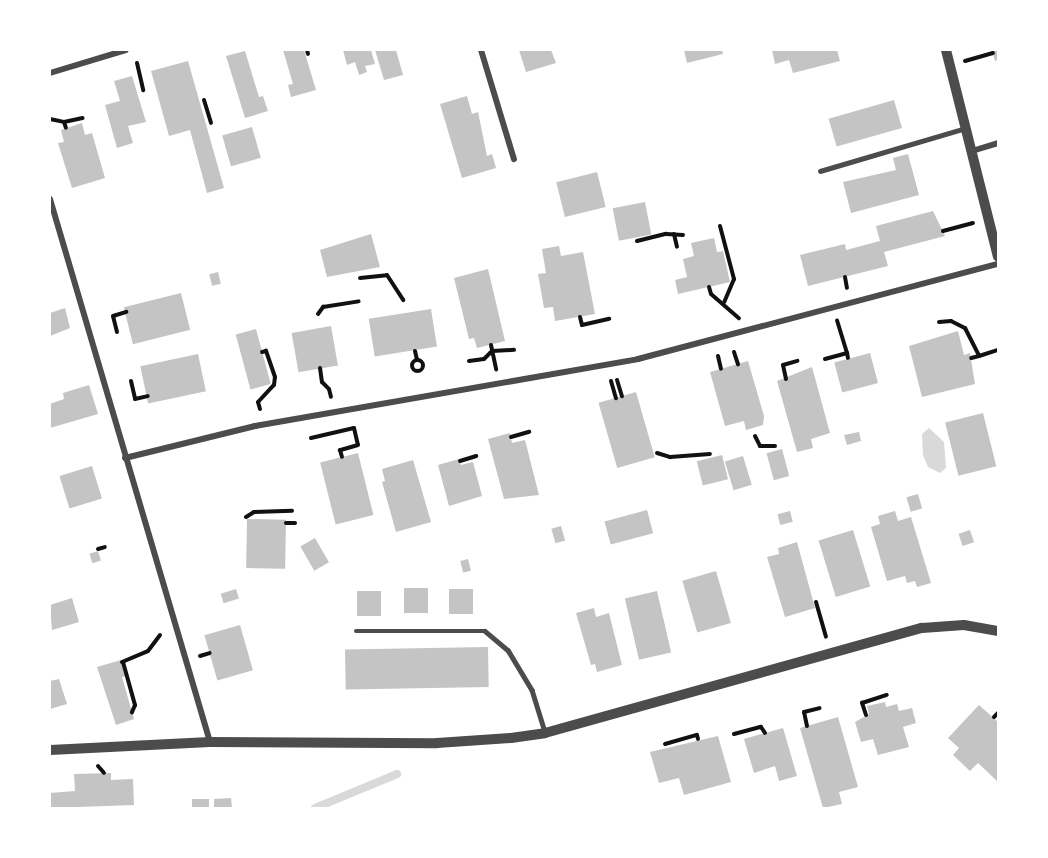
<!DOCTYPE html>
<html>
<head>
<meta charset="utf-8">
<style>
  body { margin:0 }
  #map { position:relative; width:1048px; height:858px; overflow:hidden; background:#fff; font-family:"Noto Sans",sans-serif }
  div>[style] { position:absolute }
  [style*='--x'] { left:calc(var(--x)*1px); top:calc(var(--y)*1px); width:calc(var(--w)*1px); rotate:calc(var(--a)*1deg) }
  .water>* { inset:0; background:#d9d9d9 }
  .stream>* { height:8px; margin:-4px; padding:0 4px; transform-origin:4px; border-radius:4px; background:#d9d9d9 }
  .building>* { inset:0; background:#c4c4c4; transform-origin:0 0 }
  .path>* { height:4px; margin:-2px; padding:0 2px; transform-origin:2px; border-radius:2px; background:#111 }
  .path>.ring { margin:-2px; padding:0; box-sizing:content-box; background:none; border:4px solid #111; border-radius:50% }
  .service>* { height:4.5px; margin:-2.25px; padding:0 2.25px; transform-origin:2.25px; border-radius:2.25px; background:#4c4c4c }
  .minor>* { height:6px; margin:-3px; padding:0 3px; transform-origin:3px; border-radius:3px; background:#4c4c4c }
  .tertiary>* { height:10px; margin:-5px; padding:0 5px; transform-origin:5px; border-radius:5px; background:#4c4c4c }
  span { translate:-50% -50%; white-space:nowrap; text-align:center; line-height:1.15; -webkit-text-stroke:6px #fff; paint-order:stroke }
  .frame { position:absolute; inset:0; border:51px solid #fff; pointer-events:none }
</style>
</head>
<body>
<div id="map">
  <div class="water">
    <i style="clip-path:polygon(929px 428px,944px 442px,946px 468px,940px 473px,928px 467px,923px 455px,922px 434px)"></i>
  </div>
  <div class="stream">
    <i style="--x:315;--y:808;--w:89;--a:-22.5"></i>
  </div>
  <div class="building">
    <i style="clip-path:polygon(283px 50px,304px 50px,316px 90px,291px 97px,288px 85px,293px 84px)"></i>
    <i style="clip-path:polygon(343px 50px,371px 50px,375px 64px,365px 66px,367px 72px,359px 75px,355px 62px,347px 65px)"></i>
    <i style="clip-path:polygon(375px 50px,396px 50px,403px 75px,384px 80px)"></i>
    <i style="clip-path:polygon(519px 50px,551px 50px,556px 63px,526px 72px)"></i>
    <i style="clip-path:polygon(684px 50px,722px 50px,723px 54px,687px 63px)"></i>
    <i style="clip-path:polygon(772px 50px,837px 50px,840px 61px,793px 73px,789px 60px,775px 64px)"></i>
    <i style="clip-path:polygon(992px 50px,998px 50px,998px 60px,995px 61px)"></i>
    <i style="clip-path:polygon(245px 51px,259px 97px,263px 96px,268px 111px,245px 118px,226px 56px)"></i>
    <i style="clip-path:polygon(188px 61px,224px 188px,207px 193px,190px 130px,169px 136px,151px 71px)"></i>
    <i style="clip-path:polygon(132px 76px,146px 122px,128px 126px,133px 143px,117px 148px,105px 105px,120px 101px,114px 81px)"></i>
    <i style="clip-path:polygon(467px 96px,472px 114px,478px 112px,487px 156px,492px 154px,496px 168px,462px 178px,440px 104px)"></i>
    <i style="left:894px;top:100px;width:29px;height:68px;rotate:74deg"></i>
    <i style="clip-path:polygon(82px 123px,85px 135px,92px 133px,105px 178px,72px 188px,58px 143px,64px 142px,61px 130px)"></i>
    <i style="left:252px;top:127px;width:32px;height:31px;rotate:74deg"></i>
    <i style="clip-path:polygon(908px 154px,919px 195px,851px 213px,843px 182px,896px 170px,893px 158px)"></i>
    <i style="left:597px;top:172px;width:36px;height:42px;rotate:76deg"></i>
    <i style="left:645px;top:202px;width:33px;height:33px;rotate:79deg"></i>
    <i style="clip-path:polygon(933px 211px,945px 236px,884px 252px,888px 266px,808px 286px,800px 255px,845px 244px,846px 250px,880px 241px,876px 226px)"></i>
    <i style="clip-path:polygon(371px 234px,380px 267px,327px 277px,320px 250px)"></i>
    <i style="clip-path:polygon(714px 238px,717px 252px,723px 251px,730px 282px,678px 294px,675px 280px,687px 277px,683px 259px,694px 256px,691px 243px)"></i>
    <i style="clip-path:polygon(559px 246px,561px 256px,583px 252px,595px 314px,555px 321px,553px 307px,544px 308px,538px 274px,546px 273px,542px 249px)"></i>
    <i style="clip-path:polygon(488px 269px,505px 341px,477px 348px,474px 338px,469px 339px,454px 278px)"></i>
    <i style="left:218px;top:272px;width:12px;height:9px;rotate:76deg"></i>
    <i style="left:181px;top:293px;width:38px;height:59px;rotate:76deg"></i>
    <i style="clip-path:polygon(65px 308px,70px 328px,50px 336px,50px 313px)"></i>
    <i style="left:431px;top:309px;width:38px;height:63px;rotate:81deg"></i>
    <i style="left:331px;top:326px;width:40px;height:40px;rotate:80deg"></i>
    <i style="left:256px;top:329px;width:57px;height:21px;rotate:75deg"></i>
    <i style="clip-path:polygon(958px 331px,964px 355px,970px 353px,975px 384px,922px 397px,909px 346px)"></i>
    <i style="left:870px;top:353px;width:31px;height:37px;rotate:75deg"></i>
    <i style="left:198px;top:354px;width:38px;height:59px;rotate:78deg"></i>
    <i style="clip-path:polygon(748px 361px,764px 416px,763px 425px,746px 430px,744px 421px,725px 426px,710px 372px)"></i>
    <i style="clip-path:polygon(812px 367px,830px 433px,811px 439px,813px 448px,797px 452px,777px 381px)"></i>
    <i style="clip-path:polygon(89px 385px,98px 414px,50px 428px,50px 404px,64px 399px,63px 393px)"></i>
    <i style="left:636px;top:392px;width:68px;height:39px;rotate:74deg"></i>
    <i style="left:983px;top:413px;width:55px;height:39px;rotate:76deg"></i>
    <i style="clip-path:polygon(859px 432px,861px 441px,847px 445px,844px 435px)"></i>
    <i style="clip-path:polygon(510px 433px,512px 443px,525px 440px,539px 495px,504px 499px,488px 439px)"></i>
    <i style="left:782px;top:449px;width:28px;height:16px;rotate:75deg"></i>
    <i style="left:358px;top:453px;width:64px;height:39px;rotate:76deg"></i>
    <i style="left:722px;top:455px;width:25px;height:26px;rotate:76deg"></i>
    <i style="left:743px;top:456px;width:30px;height:19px;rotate:73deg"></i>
    <i style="clip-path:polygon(459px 459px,461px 465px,473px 462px,482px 496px,449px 506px,438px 465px)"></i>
    <i style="clip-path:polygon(413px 460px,431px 522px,396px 532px,382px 482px,385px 481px,382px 469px)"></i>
    <i style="left:92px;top:466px;width:34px;height:34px;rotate:73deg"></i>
    <i style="left:918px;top:494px;width:15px;height:12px;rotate:74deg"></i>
    <i style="left:647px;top:510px;width:24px;height:44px;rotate:75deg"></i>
    <i style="left:790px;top:511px;width:11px;height:13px;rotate:75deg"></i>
    <i style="clip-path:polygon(895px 511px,898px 521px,911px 517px,931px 583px,917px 587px,915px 581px,907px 583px,905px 576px,887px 581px,871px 527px,880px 524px,878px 516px)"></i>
    <i style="left:247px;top:519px;width:39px;height:49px;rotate:1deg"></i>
    <i style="left:561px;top:526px;width:15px;height:10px;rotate:74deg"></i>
    <i style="left:853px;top:530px;width:59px;height:36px;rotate:73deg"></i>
    <i style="left:970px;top:530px;width:13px;height:12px;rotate:72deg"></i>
    <i style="left:315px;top:538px;width:28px;height:17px;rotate:60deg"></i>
    <i style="clip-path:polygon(797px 542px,815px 608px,785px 617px,767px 557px,779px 554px,778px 548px)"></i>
    <i style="left:98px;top:551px;width:10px;height:9px;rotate:73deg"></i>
    <i style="left:468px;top:559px;width:12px;height:8px;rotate:76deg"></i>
    <i style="left:716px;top:571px;width:54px;height:35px;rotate:74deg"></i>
    <i style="left:404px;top:588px;width:24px;height:25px"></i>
    <i style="left:236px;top:589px;width:10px;height:16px;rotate:73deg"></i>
    <i style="left:449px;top:589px;width:24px;height:25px"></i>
    <i style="left:357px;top:591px;width:24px;height:25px"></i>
    <i style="left:657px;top:591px;width:63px;height:33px;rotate:77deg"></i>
    <i style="clip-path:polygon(72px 598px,79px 622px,52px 630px,50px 605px)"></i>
    <i style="clip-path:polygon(594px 608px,596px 617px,609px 613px,622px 665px,597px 672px,595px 664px,591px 665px,576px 613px)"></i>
    <i style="left:240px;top:625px;width:47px;height:37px;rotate:74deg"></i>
    <i style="left:488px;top:647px;width:40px;height:143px;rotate:89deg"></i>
    <i style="clip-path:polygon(121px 660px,126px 676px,122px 677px,134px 719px,116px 725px,97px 667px)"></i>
    <i style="clip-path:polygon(59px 679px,67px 704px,50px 709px,50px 681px)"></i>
    <i style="clip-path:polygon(885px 702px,886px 707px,897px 704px,899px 711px,912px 708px,916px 723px,903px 727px,909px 747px,878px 755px,873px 739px,861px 742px,855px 722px,869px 714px,867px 706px)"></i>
    <i style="clip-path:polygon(979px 705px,998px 722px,997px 781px,978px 763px,970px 771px,953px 755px,959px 748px,948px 738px)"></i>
    <i style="clip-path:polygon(838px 717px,858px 787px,839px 792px,842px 804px,823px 808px,800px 728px)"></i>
    <i style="clip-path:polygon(783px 728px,797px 776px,779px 781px,775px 766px,754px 773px,744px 739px)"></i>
    <i style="clip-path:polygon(718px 736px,731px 782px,684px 795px,679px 778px,659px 783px,650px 752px)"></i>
    <i style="clip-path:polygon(111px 773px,111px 780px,133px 779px,134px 805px,50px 808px,50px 793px,75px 791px,74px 774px)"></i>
    <i style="clip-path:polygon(231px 798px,232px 808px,214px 808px,214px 799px)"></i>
    <i style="left:192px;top:799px;width:17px;height:9px"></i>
  </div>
  <div class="path">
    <i style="--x:307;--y:50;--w:4;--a:76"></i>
    <i style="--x:965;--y:61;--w:29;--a:-16"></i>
    <i style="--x:137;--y:63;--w:28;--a:77"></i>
    <i style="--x:204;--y:100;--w:24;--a:73"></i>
    <i style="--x:50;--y:119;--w:14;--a:12"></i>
    <i style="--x:64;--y:122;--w:19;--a:-12"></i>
    <i style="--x:64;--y:122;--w:6;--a:72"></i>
    <i style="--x:720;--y:226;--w:55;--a:75.2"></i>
    <i style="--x:734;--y:279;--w:25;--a:113"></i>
    <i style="--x:943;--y:231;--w:31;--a:-15"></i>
    <i style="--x:674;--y:234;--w:13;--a:77"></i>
    <i style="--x:637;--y:241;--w:30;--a:-14"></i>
    <i style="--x:666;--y:234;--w:17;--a:3"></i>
    <i style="--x:845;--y:277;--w:11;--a:80"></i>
    <i style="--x:360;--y:278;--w:27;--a:-6"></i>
    <i style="--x:387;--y:275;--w:30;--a:57"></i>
    <i style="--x:709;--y:287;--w:7;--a:74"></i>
    <i style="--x:711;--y:294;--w:37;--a:41"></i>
    <i style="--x:318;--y:314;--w:9;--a:-54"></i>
    <i style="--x:323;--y:307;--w:36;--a:-9"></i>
    <i style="--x:580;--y:317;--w:8;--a:76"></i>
    <i style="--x:582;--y:325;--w:28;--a:-13"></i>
    <i style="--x:939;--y:322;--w:12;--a:-5"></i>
    <i style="--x:951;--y:321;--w:16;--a:27"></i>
    <i style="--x:965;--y:328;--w:31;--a:63"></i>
    <i style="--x:979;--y:356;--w:8;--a:166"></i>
    <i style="--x:117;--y:332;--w:16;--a:-104"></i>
    <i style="--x:113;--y:316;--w:14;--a:-17"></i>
    <i style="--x:491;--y:345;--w:25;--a:78"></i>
    <i style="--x:415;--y:351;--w:9;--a:77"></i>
    <i style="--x:734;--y:352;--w:13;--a:72"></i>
    <i style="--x:847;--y:353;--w:5;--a:79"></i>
    <i style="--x:718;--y:356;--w:13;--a:77"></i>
    <i style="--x:979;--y:356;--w:20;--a:-18"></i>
    <i style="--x:825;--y:359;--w:23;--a:-15"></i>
    <i style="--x:847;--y:353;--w:34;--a:-107"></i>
    <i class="ring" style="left:411.5px;top:359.5px;width:7px;height:7px"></i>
    <i style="--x:469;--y:361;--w:15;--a:-8"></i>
    <i style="--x:484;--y:359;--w:11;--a:-45"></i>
    <i style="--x:492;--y:351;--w:22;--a:-3"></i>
    <i style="--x:320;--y:368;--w:14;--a:82"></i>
    <i style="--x:322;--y:382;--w:10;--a:45"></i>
    <i style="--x:329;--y:389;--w:8;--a:76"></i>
    <i style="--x:786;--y:379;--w:14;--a:-102"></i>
    <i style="--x:783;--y:365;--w:15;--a:-16"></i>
    <i style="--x:617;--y:380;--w:17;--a:73"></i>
    <i style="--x:131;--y:381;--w:18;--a:77"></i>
    <i style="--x:135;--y:399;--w:13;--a:-13"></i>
    <i style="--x:611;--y:381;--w:18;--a:74"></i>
    <i style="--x:260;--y:409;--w:7;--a:-106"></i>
    <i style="--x:258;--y:402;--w:23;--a:-47"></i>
    <i style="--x:274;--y:385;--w:8;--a:-83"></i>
    <i style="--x:275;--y:377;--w:28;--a:-109"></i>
    <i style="--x:266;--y:351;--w:4;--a:166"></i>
    <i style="--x:755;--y:436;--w:11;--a:63"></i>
    <i style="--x:760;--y:446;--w:15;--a:0"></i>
    <i style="--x:511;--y:437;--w:19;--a:-16"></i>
    <i style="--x:311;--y:438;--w:44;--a:-13.1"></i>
    <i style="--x:354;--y:428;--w:17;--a:77"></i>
    <i style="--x:358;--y:445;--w:19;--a:164"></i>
    <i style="--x:340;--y:450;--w:7;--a:74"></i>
    <i style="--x:657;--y:453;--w:14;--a:17"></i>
    <i style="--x:670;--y:457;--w:40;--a:-4.3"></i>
    <i style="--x:460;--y:461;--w:17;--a:-17"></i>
    <i style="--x:246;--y:517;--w:9;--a:-32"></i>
    <i style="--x:254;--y:512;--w:38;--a:-2"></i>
    <i style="--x:286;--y:523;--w:9;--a:0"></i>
    <i style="--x:98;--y:549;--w:7;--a:-16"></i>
    <i style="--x:816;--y:602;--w:36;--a:74"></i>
    <i style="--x:200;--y:656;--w:10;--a:-17"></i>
    <i style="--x:122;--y:662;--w:28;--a:-23"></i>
    <i style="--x:148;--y:651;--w:20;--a:-53"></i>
    <i style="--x:123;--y:662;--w:45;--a:74.4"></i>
    <i style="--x:135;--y:705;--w:8;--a:113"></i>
    <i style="--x:866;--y:715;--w:13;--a:-108"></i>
    <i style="--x:862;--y:703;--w:26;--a:-18"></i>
    <i style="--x:994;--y:717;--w:6;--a:-45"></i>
    <i style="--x:807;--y:726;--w:14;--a:-102"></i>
    <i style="--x:804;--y:712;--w:16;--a:-14"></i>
    <i style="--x:734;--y:734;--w:28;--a:-15"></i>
    <i style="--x:761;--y:727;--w:7;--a:56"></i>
    <i style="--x:665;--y:744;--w:33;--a:-16"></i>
    <i style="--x:697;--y:735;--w:4;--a:76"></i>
    <i style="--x:98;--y:766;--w:9;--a:49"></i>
  </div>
  <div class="service">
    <i style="--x:820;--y:171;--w:152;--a:-16.4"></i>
    <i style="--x:356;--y:631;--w:129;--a:0"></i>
    <i style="--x:485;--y:631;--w:30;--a:40"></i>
    <i style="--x:508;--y:650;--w:47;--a:59"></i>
    <i style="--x:532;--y:690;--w:44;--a:72.8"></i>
  </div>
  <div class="minor">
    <i style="--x:481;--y:50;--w:114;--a:73.2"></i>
    <i style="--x:50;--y:73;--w:79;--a:-16.8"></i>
    <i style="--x:972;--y:151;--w:27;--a:-17"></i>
    <i style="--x:50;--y:199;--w:566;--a:73.58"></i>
    <i style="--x:125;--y:458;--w:134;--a:-13.8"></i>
    <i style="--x:255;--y:426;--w:389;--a:-9.9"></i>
    <i style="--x:638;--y:359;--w:372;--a:-14.8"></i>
  </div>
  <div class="tertiary">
    <i style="--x:946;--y:50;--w:213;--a:75.9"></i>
    <i style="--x:50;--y:750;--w:160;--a:-2.9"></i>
    <i style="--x:210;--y:742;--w:227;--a:0.3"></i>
    <i style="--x:437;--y:743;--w:74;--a:-3.9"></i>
    <i style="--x:511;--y:738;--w:34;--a:-8"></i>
    <i style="--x:545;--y:733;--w:391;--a:-15.6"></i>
    <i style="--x:922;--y:628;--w:42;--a:-4.1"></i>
    <i style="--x:964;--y:625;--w:35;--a:10"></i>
  </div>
  <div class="frame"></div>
</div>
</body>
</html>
